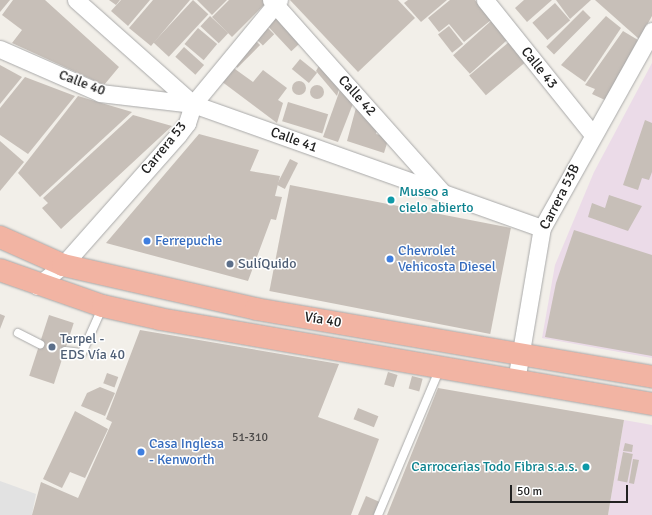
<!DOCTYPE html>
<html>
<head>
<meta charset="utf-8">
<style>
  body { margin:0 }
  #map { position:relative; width:652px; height:515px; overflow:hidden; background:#f2efe9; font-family:Signika,sans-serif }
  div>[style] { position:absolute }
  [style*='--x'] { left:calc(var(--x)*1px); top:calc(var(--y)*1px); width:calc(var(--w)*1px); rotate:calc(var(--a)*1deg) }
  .industrial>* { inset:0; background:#ebdbe8 }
  .parking>* { inset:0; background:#e2e2e2 }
  .building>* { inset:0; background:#c7bfb8; transform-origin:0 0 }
  .round { border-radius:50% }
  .roads { filter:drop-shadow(0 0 1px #a9a9a9) drop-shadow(0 0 1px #a9a9a9) }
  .service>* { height:8px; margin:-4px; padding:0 4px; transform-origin:4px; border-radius:4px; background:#fff }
  .minor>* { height:17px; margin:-8.5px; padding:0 8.5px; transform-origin:8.5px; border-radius:8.5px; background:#fff }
  .trunk>* { height:22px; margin:-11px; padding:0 11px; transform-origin:11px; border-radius:11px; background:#f2b4a3 }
  .dots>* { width:11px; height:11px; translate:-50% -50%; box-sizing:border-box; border:2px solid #fff; border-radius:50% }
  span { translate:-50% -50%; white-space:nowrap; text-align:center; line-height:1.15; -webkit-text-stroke:3px #fff; paint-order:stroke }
  .number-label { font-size:12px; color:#4b4948 }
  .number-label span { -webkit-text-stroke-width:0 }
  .street-label { font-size:14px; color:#222 }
  .culture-label { font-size:14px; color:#0d838f }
  .left { translate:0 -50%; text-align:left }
  .right { translate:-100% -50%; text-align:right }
  .shop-label { font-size:14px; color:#366cbe }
  .service-label { font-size:14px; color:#4e5e75 }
  .scale { position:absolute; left:510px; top:485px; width:118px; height:18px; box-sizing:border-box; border:2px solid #222; border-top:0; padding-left:5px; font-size:12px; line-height:14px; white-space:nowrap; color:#222; -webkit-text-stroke:3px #fff; paint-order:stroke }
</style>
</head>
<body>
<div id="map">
  <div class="industrial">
    <i style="clip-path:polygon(652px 63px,652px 358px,542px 338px,555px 265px,594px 172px)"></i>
    <i style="clip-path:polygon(624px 420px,652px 425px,652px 515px,608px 515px)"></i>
  </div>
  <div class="parking">
    <i style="clip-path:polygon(0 481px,36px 494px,32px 515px,0 515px)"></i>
  </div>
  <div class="building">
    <i style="clip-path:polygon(0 0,10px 0,0 12px)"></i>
    <i style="clip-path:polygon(13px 0,45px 0,119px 67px,104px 85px,12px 43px,22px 30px,2px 15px)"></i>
    <i style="clip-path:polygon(109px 0,120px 0,116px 5px)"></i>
    <i style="clip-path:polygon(121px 0,150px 0,128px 26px,111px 11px)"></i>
    <i style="clip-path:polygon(153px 0,190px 0,151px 46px,129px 28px)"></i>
    <i style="left:193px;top:0;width:21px;height:58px;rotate:43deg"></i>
    <i style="clip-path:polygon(197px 0,227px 0,212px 15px)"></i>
    <i style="clip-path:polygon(229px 0,265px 0,267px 2px,232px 37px,212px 17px)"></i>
    <i style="clip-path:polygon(290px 0,398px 0,415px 18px,358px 72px)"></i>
    <i style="clip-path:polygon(408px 0,447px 0,421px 22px,404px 3px)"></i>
    <i style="clip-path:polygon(450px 0,475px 0,491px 20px,464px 42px,449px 24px,439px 32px,428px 18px)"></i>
    <i style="clip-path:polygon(524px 0,552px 0,527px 22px,515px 8px)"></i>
    <i style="clip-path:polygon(556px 0,591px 0,570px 19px)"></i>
    <i style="clip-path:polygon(595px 0,652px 0,652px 16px,639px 39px)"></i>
    <i style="left:555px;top:3px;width:23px;height:30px;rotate:49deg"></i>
    <i style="left:583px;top:10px;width:11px;height:52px;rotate:45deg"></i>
    <i style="left:277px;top:14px;width:37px;height:15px;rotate:47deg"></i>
    <i style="left:210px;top:16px;width:25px;height:14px;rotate:43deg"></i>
    <i style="clip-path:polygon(606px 16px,621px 28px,585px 82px,561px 65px)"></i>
    <i style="left:491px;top:21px;width:25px;height:51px;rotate:48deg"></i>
    <i style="left:265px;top:25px;width:13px;height:16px;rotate:45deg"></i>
    <i style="left:449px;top:26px;width:23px;height:14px;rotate:52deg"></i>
    <i style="left:198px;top:28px;width:25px;height:21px;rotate:40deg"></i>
    <i style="clip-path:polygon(623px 31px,638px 40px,605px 100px,592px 94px,595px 89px,585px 85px)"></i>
    <i style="left:253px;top:38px;width:10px;height:32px;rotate:45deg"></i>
    <i style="left:509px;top:42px;width:26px;height:52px;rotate:50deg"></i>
    <i style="left:184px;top:47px;width:27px;height:13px;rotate:42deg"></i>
    <i style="left:300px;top:59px;width:22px;height:13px;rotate:39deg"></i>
    <i style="clip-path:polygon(228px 64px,253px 82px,263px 70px,287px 88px,278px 100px,283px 103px,277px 123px,217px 78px)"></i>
    <i style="clip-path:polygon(320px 64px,340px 86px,337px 96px,316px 71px)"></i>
    <i style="clip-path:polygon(0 65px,22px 77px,0 104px)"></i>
    <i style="clip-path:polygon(25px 77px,75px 96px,28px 154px,0 135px,0 108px)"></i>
    <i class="round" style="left:292px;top:81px;width:14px;height:14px"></i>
    <i class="round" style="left:310px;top:85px;width:14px;height:14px"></i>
    <i style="clip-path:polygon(341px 87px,354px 101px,338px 142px,323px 137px)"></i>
    <i style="clip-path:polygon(78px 96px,132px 112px,40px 197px,18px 173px)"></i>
    <i style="left:288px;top:102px;width:42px;height:20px;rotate:17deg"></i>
    <i style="clip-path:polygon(357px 104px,378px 126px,376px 134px,389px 137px,384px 153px,347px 141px)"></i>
    <i style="clip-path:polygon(133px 115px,172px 126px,61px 229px,42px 208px,48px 203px,43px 198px)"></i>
    <i style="clip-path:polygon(645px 120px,652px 123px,652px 172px,649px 180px,642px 178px,638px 190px,623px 185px)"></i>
    <i style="clip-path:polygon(199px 134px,259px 150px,250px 171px,280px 176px,275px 196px,282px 197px,276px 220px,271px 219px,248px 281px,106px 243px)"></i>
    <i style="clip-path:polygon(0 141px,24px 162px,0 191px)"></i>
    <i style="left:290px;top:159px;width:9px;height:29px;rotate:27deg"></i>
    <i style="left:290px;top:185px;width:225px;height:108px;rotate:11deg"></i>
    <i style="clip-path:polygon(609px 195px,642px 206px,628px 231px,588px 217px,592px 203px,605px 208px)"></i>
    <i style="clip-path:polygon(574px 230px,652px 255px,652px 356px,545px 337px,556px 283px)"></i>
    <i style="clip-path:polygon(0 314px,5px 316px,0 329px)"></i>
    <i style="left:49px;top:315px;width:26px;height:64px;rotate:18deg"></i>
    <i style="clip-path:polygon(140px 330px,339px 364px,318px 417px,379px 439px,351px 515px,32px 515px,41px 482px,78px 498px,112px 422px,106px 419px)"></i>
    <i style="left:388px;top:372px;width:10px;height:13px;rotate:17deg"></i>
    <i style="left:107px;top:373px;width:12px;height:11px;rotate:20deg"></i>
    <i style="left:412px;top:376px;width:11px;height:13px;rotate:15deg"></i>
    <i style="clip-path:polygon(100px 387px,115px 393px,105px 416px,81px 406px,87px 393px)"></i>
    <i style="clip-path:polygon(438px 388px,624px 420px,608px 515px,387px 515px)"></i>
    <i style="left:358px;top:408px;width:22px;height:12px;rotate:22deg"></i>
    <i style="clip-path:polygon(75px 411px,108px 429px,85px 478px,70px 472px,62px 488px,43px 479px)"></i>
    <i style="clip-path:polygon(625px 443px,633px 445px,632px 452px,623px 451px)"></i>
    <i style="left:623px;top:452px;width:10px;height:29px;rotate:11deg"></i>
    <i style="clip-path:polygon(633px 459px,639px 460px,634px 484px,629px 483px)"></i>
    <i style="clip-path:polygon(366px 496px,382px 503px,376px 515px,358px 515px)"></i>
  </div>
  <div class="roads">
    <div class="service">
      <i style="--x:18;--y:333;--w:25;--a:27"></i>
      <i style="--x:65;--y:351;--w:17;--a:7"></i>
      <i style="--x:82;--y:353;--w:51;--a:-65.9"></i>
      <i style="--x:378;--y:515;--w:160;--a:-67.1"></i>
    </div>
    <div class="minor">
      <i style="--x:76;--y:0;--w:157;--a:41.6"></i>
      <i style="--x:193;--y:104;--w:370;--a:19.6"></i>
      <i style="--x:271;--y:0;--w:256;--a:48.3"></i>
      <i style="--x:485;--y:0;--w:173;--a:51.3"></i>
      <i style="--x:0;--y:49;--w:109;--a:23.7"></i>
      <i style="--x:100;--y:93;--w:94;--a:6.7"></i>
      <i style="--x:37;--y:286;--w:33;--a:-39"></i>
      <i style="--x:63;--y:265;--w:174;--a:-48.5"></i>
      <i style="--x:178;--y:135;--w:15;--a:-53"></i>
      <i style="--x:187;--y:123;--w:20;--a:-72"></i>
      <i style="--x:193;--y:104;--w:135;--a:-50.4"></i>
      <i style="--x:516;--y:381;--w:155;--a:-80.4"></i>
      <i style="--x:542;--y:228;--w:226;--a:-60.8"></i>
    </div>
    <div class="trunk">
      <i style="--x:0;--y:237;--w:69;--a:24"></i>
      <i style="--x:63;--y:265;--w:198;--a:12.8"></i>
      <i style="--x:256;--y:309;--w:402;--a:9.7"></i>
      <i style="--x:0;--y:270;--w:109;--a:19.3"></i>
      <i style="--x:103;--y:306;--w:58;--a:12.8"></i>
      <i style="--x:160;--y:319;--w:499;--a:9.8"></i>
    </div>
  </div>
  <div class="dots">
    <i style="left:391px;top:200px;background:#0f9aa8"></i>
    <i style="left:147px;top:241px;background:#3f7fe0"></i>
    <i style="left:390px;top:259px;background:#3f7fe0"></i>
    <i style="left:230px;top:264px;background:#5c6f8a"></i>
    <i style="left:52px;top:347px;background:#5c6f8a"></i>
    <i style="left:141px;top:452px;background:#3f7fe0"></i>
    <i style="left:586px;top:467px;background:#0f9aa8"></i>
  </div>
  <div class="number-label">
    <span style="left:250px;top:438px">51-310</span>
  </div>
  <div class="street-label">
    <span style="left:539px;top:68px;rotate:51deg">Calle 43</span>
    <span style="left:82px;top:83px;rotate:21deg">Calle 40</span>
    <span style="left:357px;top:96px;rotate:48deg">Calle 42</span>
    <span style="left:294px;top:140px;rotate:20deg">Calle 41</span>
    <span style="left:164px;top:148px;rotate:-51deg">Carrera 53</span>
    <span style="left:560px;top:197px;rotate:-63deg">Carrera 53B</span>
    <span style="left:323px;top:320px;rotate:9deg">Vía 40</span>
  </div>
  <div class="culture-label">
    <span class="left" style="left:399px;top:200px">Museo a<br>cielo abierto</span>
    <span class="right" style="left:578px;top:467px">Carrocerias Todo Fibra s.a.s.</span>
  </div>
  <div class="shop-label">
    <span class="left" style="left:155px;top:241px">Ferrepuche</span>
    <span class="left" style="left:398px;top:259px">Chevrolet<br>Vehicosta Diesel</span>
    <span class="left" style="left:149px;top:452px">Casa Inglesa<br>- Kenworth</span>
  </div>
  <div class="service-label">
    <span class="left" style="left:238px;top:264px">SulíQuido</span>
    <span class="left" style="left:60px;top:347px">Terpel -<br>EDS Vía 40</span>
  </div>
  <div class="scale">50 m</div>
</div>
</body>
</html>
